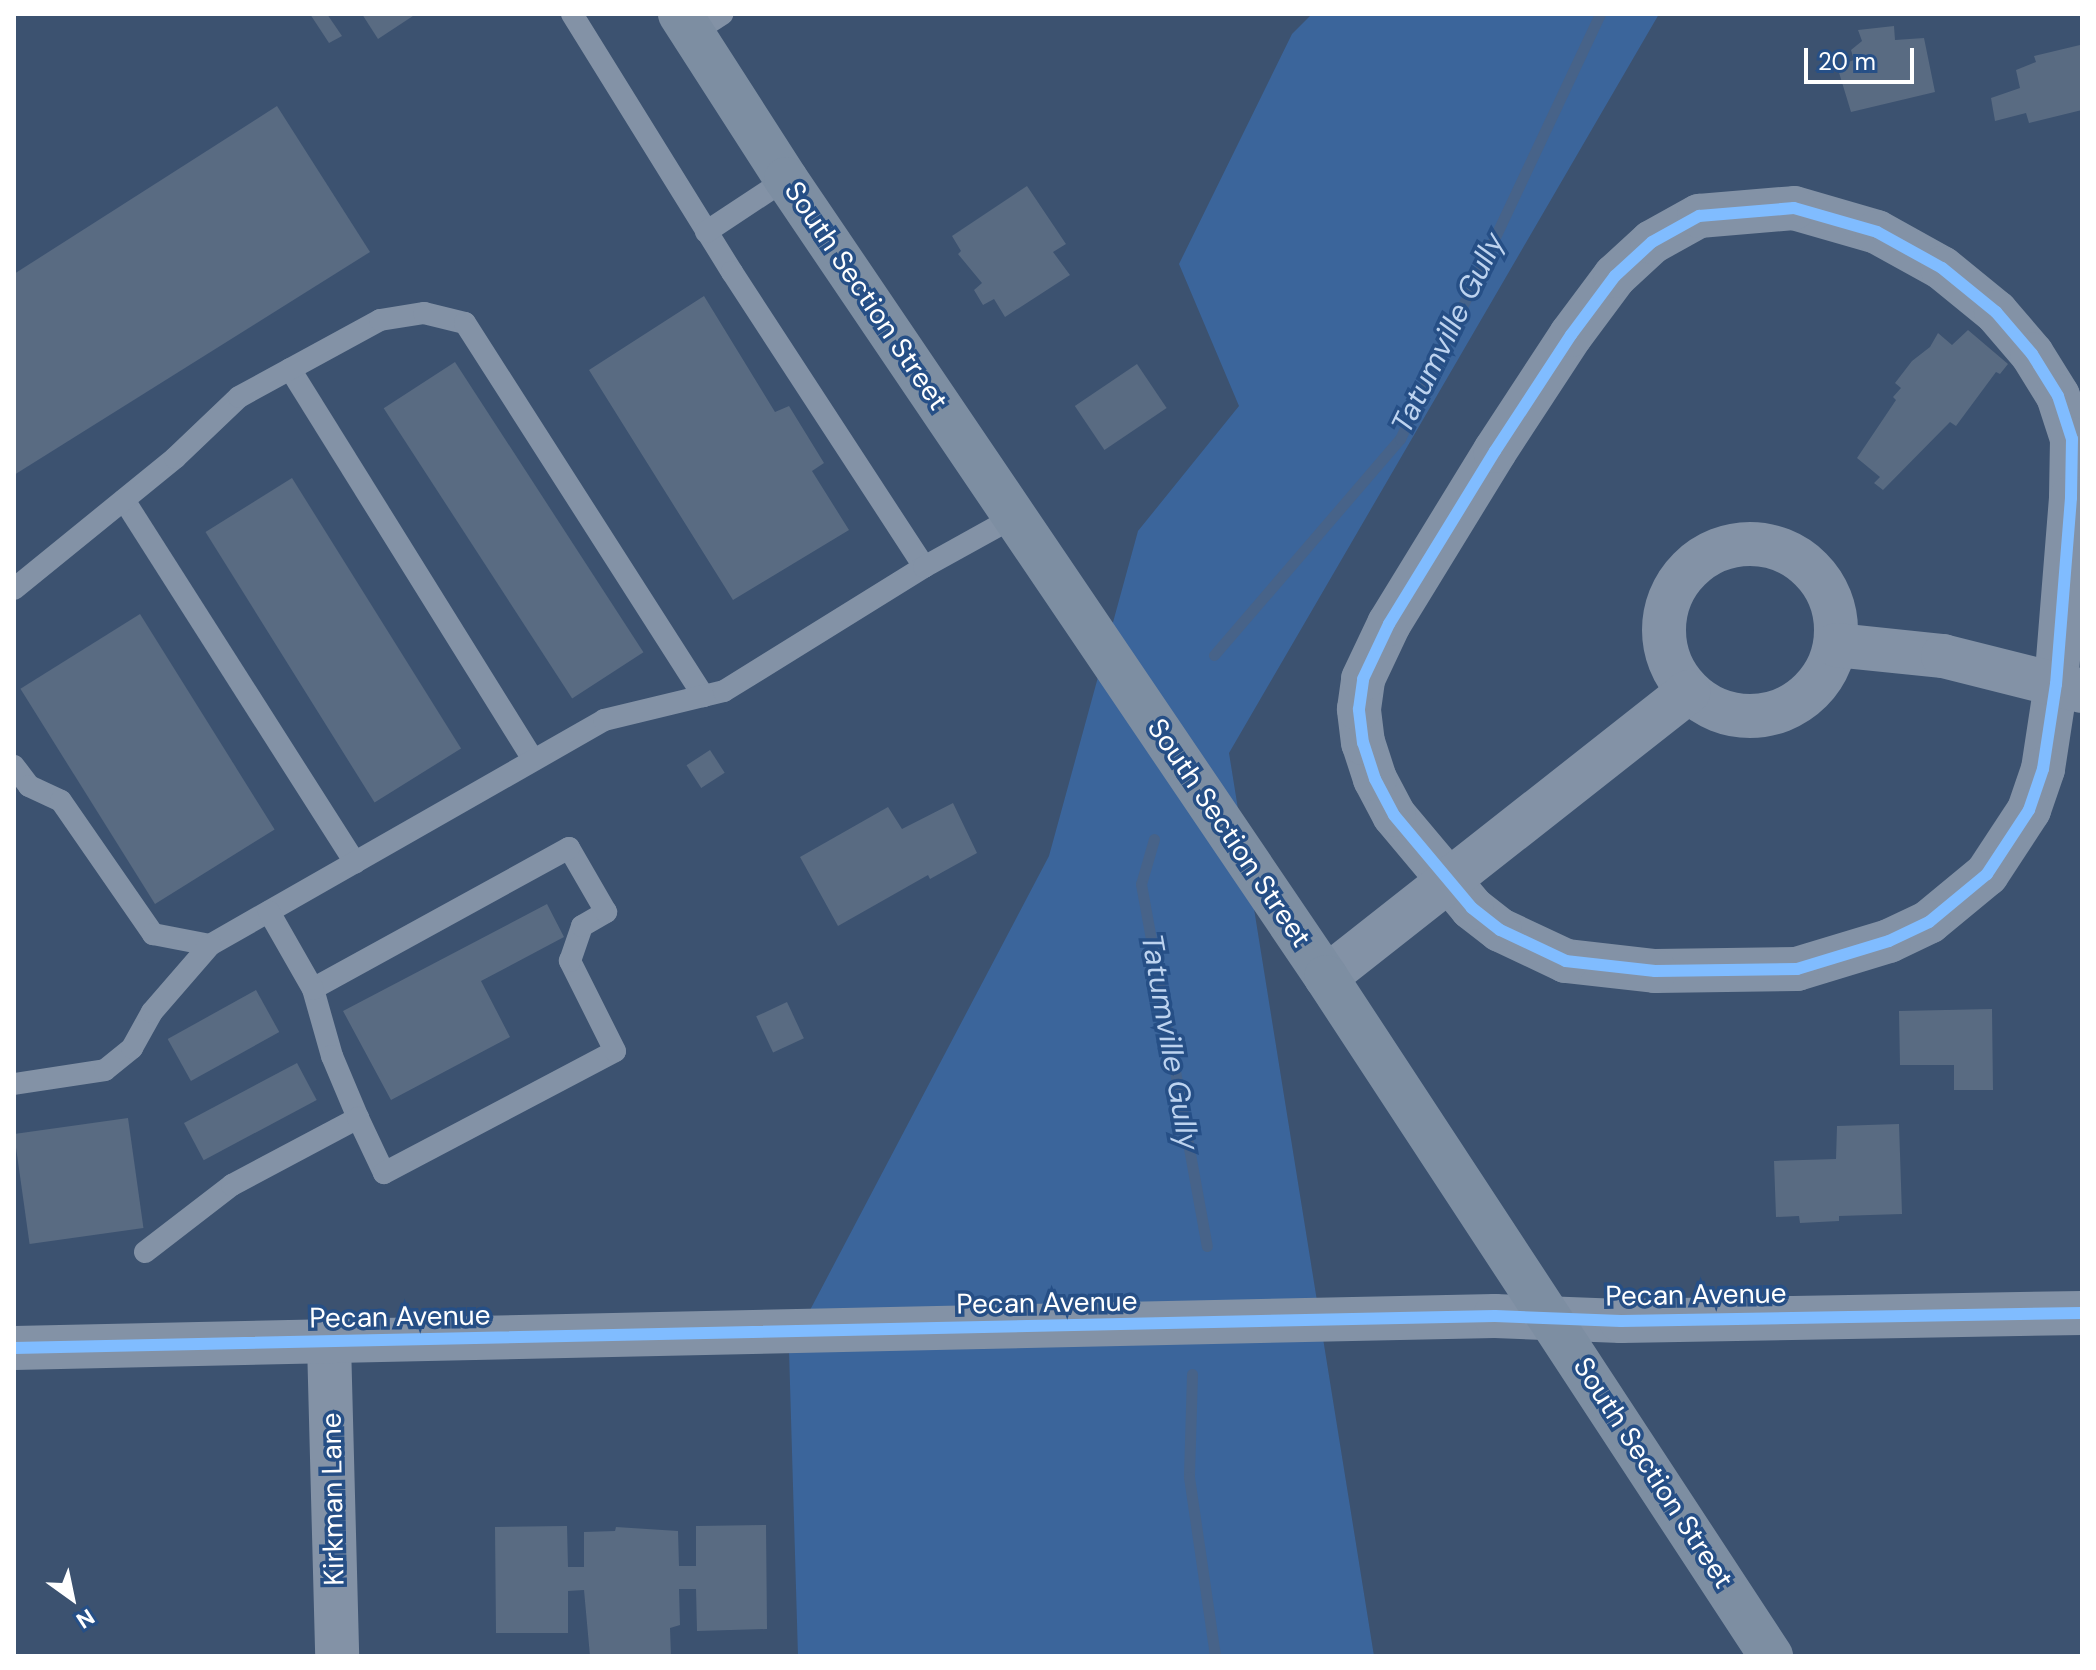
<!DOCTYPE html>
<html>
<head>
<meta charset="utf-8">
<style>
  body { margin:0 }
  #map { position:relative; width:2096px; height:1670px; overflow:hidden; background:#3c5270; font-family:"DM Sans",sans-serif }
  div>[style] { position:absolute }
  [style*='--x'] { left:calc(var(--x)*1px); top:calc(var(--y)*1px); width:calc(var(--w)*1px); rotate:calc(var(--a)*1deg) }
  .green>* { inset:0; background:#3b659b }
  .stream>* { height:11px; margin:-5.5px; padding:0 5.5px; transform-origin:5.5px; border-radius:5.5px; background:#476389 }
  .building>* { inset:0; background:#596b82; transform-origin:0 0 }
  .lane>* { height:22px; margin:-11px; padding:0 11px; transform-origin:11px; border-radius:11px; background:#8392a6 }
  .street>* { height:44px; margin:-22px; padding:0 22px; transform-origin:22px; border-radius:22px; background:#8392a6 }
  .street>.ring { margin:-22px; padding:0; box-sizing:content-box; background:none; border:44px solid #8392a6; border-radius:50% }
  .secondary>* { height:44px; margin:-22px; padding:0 22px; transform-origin:22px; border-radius:22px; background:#7d8ea2 }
  .cycleway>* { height:12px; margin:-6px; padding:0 6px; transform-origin:6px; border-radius:6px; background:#80bcff }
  span { translate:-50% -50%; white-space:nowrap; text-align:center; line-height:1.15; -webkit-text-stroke:7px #264f86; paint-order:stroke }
  .street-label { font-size:28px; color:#fff }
  .water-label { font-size:30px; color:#bdd3ef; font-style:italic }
  .frame { position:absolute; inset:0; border:16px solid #fff; pointer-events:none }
  .north { position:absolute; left:32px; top:1558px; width:80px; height:80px; -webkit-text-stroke:6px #264f86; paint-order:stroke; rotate:147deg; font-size:22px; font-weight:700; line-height:32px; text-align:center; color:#fff }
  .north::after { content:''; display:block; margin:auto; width:28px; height:36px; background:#fff; clip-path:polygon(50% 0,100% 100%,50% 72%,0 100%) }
  .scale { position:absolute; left:1804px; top:48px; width:110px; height:36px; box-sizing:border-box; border:4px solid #fff; border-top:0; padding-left:10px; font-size:24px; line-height:28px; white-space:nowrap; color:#fff; -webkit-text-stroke:6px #264f86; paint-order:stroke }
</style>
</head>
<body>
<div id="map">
  <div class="green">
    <i style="clip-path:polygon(1312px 14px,1659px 14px,1229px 753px,1374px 1656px,798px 1656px,789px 1350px,1049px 856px,1138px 531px,1239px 406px,1179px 264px,1292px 34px)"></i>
  </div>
  <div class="stream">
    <i style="--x:1214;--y:655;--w:285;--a:-49.3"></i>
    <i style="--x:1400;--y:439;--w:470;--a:-64.8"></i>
    <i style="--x:1154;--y:839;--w:47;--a:106.1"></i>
    <i style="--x:1141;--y:884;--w:368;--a:79.7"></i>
    <i style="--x:1192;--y:1374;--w:103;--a:91.7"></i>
    <i style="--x:1189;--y:1477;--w:181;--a:81.7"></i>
  </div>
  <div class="building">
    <i style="clip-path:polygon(310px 14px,327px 14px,342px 36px,329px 43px)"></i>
    <i style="clip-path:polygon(362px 14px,416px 14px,378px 39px)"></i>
    <i style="clip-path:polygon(1894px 26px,1895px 40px,1924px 38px,1935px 92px,1851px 112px,1837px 66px,1854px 60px,1851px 50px,1862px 41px,1858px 30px)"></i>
    <i style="clip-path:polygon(2080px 45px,2082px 110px,2029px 123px,2026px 113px,1995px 121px,1991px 98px,2020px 88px,2016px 70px,2036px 62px,2034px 56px)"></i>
    <i style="clip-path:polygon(277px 106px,370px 252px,14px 475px,14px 274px)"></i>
    <i style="clip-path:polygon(1027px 186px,1066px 244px,1053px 252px,1070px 275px,1005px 317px,994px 299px,983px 305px,974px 290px,982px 283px,958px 254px,961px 251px,952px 236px)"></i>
    <i style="clip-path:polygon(704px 296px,775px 412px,789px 406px,824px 463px,812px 471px,849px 530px,733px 600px,589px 370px)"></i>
    <i style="clip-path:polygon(1968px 330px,2008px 364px,2000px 374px,1996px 372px,1956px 426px,1950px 422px,1883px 490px,1874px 483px,1880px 477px,1857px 458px,1896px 400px,1893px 397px,1901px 388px,1895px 383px,1912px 361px,1930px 347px,1938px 333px,1952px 345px)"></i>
    <i style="left:455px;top:362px;width:346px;height:85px;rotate:57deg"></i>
    <i style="left:1137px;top:364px;width:53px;height:75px;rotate:56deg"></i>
    <i style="left:292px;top:478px;width:319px;height:102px;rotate:58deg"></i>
    <i style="left:140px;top:614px;width:254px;height:141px;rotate:58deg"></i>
    <i style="left:710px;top:750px;width:27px;height:28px;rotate:57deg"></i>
    <i style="clip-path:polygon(953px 803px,977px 853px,930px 879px,928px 875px,838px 926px,800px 857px,888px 807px,902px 829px)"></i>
    <i style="clip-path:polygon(547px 904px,564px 937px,481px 981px,510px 1037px,391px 1100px,343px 1011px)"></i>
    <i style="left:256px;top:990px;width:48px;height:101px;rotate:61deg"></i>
    <i style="left:787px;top:1002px;width:40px;height:34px;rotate:65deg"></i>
    <i style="clip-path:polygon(1992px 1009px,1993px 1090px,1954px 1090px,1954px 1065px,1900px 1065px,1899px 1011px)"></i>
    <i style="left:297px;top:1063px;width:42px;height:128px;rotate:62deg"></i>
    <i style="left:128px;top:1118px;width:111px;height:115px;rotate:82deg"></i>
    <i style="clip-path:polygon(1899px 1124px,1902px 1214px,1839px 1216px,1839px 1221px,1800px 1223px,1799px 1216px,1776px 1217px,1774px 1161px,1836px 1159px,1837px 1126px)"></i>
    <i style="clip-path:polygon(766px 1525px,767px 1629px,697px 1631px,696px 1589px,679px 1589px,680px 1625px,670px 1628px,671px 1656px,590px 1656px,584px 1590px,568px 1591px,568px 1633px,496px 1633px,495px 1527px,567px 1526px,568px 1567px,584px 1567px,584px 1532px,615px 1531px,616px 1527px,678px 1531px,679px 1566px,696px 1566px,696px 1526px)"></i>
  </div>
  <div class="lane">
    <i style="--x:572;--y:14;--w:304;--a:58.2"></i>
    <i style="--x:732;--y:272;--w:352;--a:56.9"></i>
    <i style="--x:693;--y:33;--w:35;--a:-33"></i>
    <i style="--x:706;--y:232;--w:96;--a:-33.5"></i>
    <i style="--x:290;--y:369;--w:460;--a:58.1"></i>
    <i style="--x:124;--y:500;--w:430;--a:57.5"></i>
    <i style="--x:14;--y:589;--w:208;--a:-39.1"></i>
    <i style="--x:175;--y:458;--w:88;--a:-43.6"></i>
    <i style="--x:239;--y:397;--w:161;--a:-28.6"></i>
    <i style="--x:380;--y:320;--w:45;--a:-9"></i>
    <i style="--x:424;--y:313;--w:42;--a:13.7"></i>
    <i style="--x:465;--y:323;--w:443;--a:57.4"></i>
    <i style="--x:14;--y:766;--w:25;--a:53"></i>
    <i style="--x:29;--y:786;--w:35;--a:25"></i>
    <i style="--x:61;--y:801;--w:162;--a:55.3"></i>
    <i style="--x:153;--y:934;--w:58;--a:10.9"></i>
    <i style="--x:210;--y:945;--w:454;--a:-29.7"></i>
    <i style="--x:604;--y:720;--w:123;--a:-13.6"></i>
    <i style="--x:724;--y:691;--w:235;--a:-31.8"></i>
    <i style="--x:924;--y:567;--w:105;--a:-29"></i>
    <i style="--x:313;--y:989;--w:70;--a:74.2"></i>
    <i style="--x:332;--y:1056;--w:67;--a:67.2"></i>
    <i style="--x:14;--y:1084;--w:92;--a:-8.7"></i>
    <i style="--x:105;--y:1070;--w:35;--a:-39"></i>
    <i style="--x:132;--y:1048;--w:41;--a:-60.9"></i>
    <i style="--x:152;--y:1012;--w:89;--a:-49.1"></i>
    <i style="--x:145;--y:1252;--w:110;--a:-37.6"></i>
    <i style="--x:232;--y:1185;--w:143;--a:-28"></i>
    <i style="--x:358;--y:1118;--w:61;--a:64.7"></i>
    <i style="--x:384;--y:1173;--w:261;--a:-27.8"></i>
    <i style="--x:615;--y:1051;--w:101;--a:-116.6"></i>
    <i style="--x:570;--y:961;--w:37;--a:-71"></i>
    <i style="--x:582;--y:926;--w:28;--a:-30"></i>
    <i style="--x:606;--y:912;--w:74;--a:-120"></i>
    <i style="--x:569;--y:848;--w:292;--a:151.2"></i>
    <i style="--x:313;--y:989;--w:89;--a:-119.7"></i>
  </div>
  <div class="street">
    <i style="--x:1794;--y:208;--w:86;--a:16.1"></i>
    <i style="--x:1877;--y:232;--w:74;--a:29"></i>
    <i style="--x:1942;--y:268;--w:70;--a:39.2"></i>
    <i style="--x:1996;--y:312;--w:55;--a:49.4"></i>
    <i style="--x:2032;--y:354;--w:49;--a:58.2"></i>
    <i style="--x:2058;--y:396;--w:45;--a:72"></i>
    <i style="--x:2072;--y:439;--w:59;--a:91"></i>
    <i style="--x:2071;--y:498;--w:187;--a:94.6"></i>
    <i style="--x:2056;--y:684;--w:86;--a:98.7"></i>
    <i style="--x:2043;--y:769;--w:43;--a:108.9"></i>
    <i style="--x:2029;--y:810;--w:77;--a:123.3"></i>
    <i style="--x:1987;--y:874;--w:75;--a:140.4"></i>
    <i style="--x:1929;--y:922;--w:44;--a:154.6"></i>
    <i style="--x:1889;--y:941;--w:96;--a:163.1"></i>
    <i style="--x:1797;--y:969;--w:142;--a:179.2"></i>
    <i style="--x:1655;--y:971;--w:90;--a:-173.6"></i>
    <i style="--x:1566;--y:961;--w:73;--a:-154.8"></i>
    <i style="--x:1500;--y:930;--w:36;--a:-142"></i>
    <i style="--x:1472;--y:908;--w:121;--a:-130"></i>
    <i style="--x:1394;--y:815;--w:41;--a:-117.8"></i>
    <i style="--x:1375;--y:779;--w:38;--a:-108"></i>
    <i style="--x:1363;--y:743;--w:34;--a:-97"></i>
    <i style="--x:1359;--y:709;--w:30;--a:-82"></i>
    <i style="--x:1363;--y:679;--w:61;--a:-64.7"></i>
    <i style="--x:1389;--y:624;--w:203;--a:-58.5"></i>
    <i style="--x:1495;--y:451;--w:139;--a:-56.8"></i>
    <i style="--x:1571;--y:335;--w:74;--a:-53.3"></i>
    <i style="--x:1615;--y:276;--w:50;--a:-42.6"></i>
    <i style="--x:1652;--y:242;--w:54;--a:-29"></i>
    <i style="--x:1699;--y:216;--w:95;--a:-4.8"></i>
    <i class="ring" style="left:1664px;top:544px;width:128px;height:128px"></i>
    <i style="--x:1836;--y:645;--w:108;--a:5.9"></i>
    <i style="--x:1943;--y:656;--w:143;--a:14.1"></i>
    <i style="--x:1326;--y:977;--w:461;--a:-38.2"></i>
    <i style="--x:329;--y:1343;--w:313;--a:88.5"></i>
    <i style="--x:14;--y:1348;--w:1481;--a:-1.24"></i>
    <i style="--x:1495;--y:1316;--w:126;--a:2.3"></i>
    <i style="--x:1621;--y:1321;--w:461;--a:-1"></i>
  </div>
  <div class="secondary">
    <i style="--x:680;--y:14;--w:196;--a:57.3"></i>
    <i style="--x:786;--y:179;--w:964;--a:55.91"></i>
    <i style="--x:1326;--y:977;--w:812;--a:56.76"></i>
  </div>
  <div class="cycleway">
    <i style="--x:1794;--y:208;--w:86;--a:16.1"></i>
    <i style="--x:1877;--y:232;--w:74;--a:29"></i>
    <i style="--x:1942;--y:268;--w:70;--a:39.2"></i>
    <i style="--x:1996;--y:312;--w:55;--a:49.4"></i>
    <i style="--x:2032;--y:354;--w:49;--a:58.2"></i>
    <i style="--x:2058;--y:396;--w:45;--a:72"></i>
    <i style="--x:2072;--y:439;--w:59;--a:91"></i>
    <i style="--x:2071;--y:498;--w:187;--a:94.6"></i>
    <i style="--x:2056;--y:684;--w:86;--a:98.7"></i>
    <i style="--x:2043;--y:769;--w:43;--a:108.9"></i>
    <i style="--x:2029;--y:810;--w:77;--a:123.3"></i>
    <i style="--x:1987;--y:874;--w:75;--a:140.4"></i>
    <i style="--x:1929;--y:922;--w:44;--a:154.6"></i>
    <i style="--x:1889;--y:941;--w:96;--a:163.1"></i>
    <i style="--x:1797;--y:969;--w:142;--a:179.2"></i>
    <i style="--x:1655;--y:971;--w:90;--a:-173.6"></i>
    <i style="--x:1566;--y:961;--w:73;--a:-154.8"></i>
    <i style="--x:1500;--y:930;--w:36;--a:-142"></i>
    <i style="--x:1472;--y:908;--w:121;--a:-130"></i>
    <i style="--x:1394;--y:815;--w:41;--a:-117.8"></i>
    <i style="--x:1375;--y:779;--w:38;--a:-108"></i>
    <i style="--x:1363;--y:743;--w:34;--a:-97"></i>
    <i style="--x:1359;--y:709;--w:30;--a:-82"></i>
    <i style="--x:1363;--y:679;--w:61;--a:-64.7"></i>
    <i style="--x:1389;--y:624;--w:203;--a:-58.5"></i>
    <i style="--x:1495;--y:451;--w:139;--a:-56.8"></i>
    <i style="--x:1571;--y:335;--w:74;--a:-53.3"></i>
    <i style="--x:1615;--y:276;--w:50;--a:-42.6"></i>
    <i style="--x:1652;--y:242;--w:54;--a:-29"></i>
    <i style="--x:1699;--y:216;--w:95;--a:-4.8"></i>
    <i style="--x:14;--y:1348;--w:1481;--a:-1.24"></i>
    <i style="--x:1495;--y:1316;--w:126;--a:2.3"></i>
    <i style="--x:1621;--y:1321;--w:461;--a:-1"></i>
  </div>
  <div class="street-label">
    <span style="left:866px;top:296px;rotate:56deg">South Section Street</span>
    <span style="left:1229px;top:833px;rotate:56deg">South Section Street</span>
    <span style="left:1696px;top:1295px;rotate:-1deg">Pecan Avenue</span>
    <span style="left:1047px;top:1303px;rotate:-1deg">Pecan Avenue</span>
    <span style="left:400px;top:1317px;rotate:-1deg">Pecan Avenue</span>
    <span style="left:1653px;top:1473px;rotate:57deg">South Section Street</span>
    <span style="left:333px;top:1499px;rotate:-91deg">Kirkman Lane</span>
  </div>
  <div class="water-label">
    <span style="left:1448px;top:333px;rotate:-64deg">Tatumville Gully</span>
    <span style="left:1170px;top:1042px;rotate:80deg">Tatumville Gully</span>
  </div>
  <div class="frame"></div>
  <div class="north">N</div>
  <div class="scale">20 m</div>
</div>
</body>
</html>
